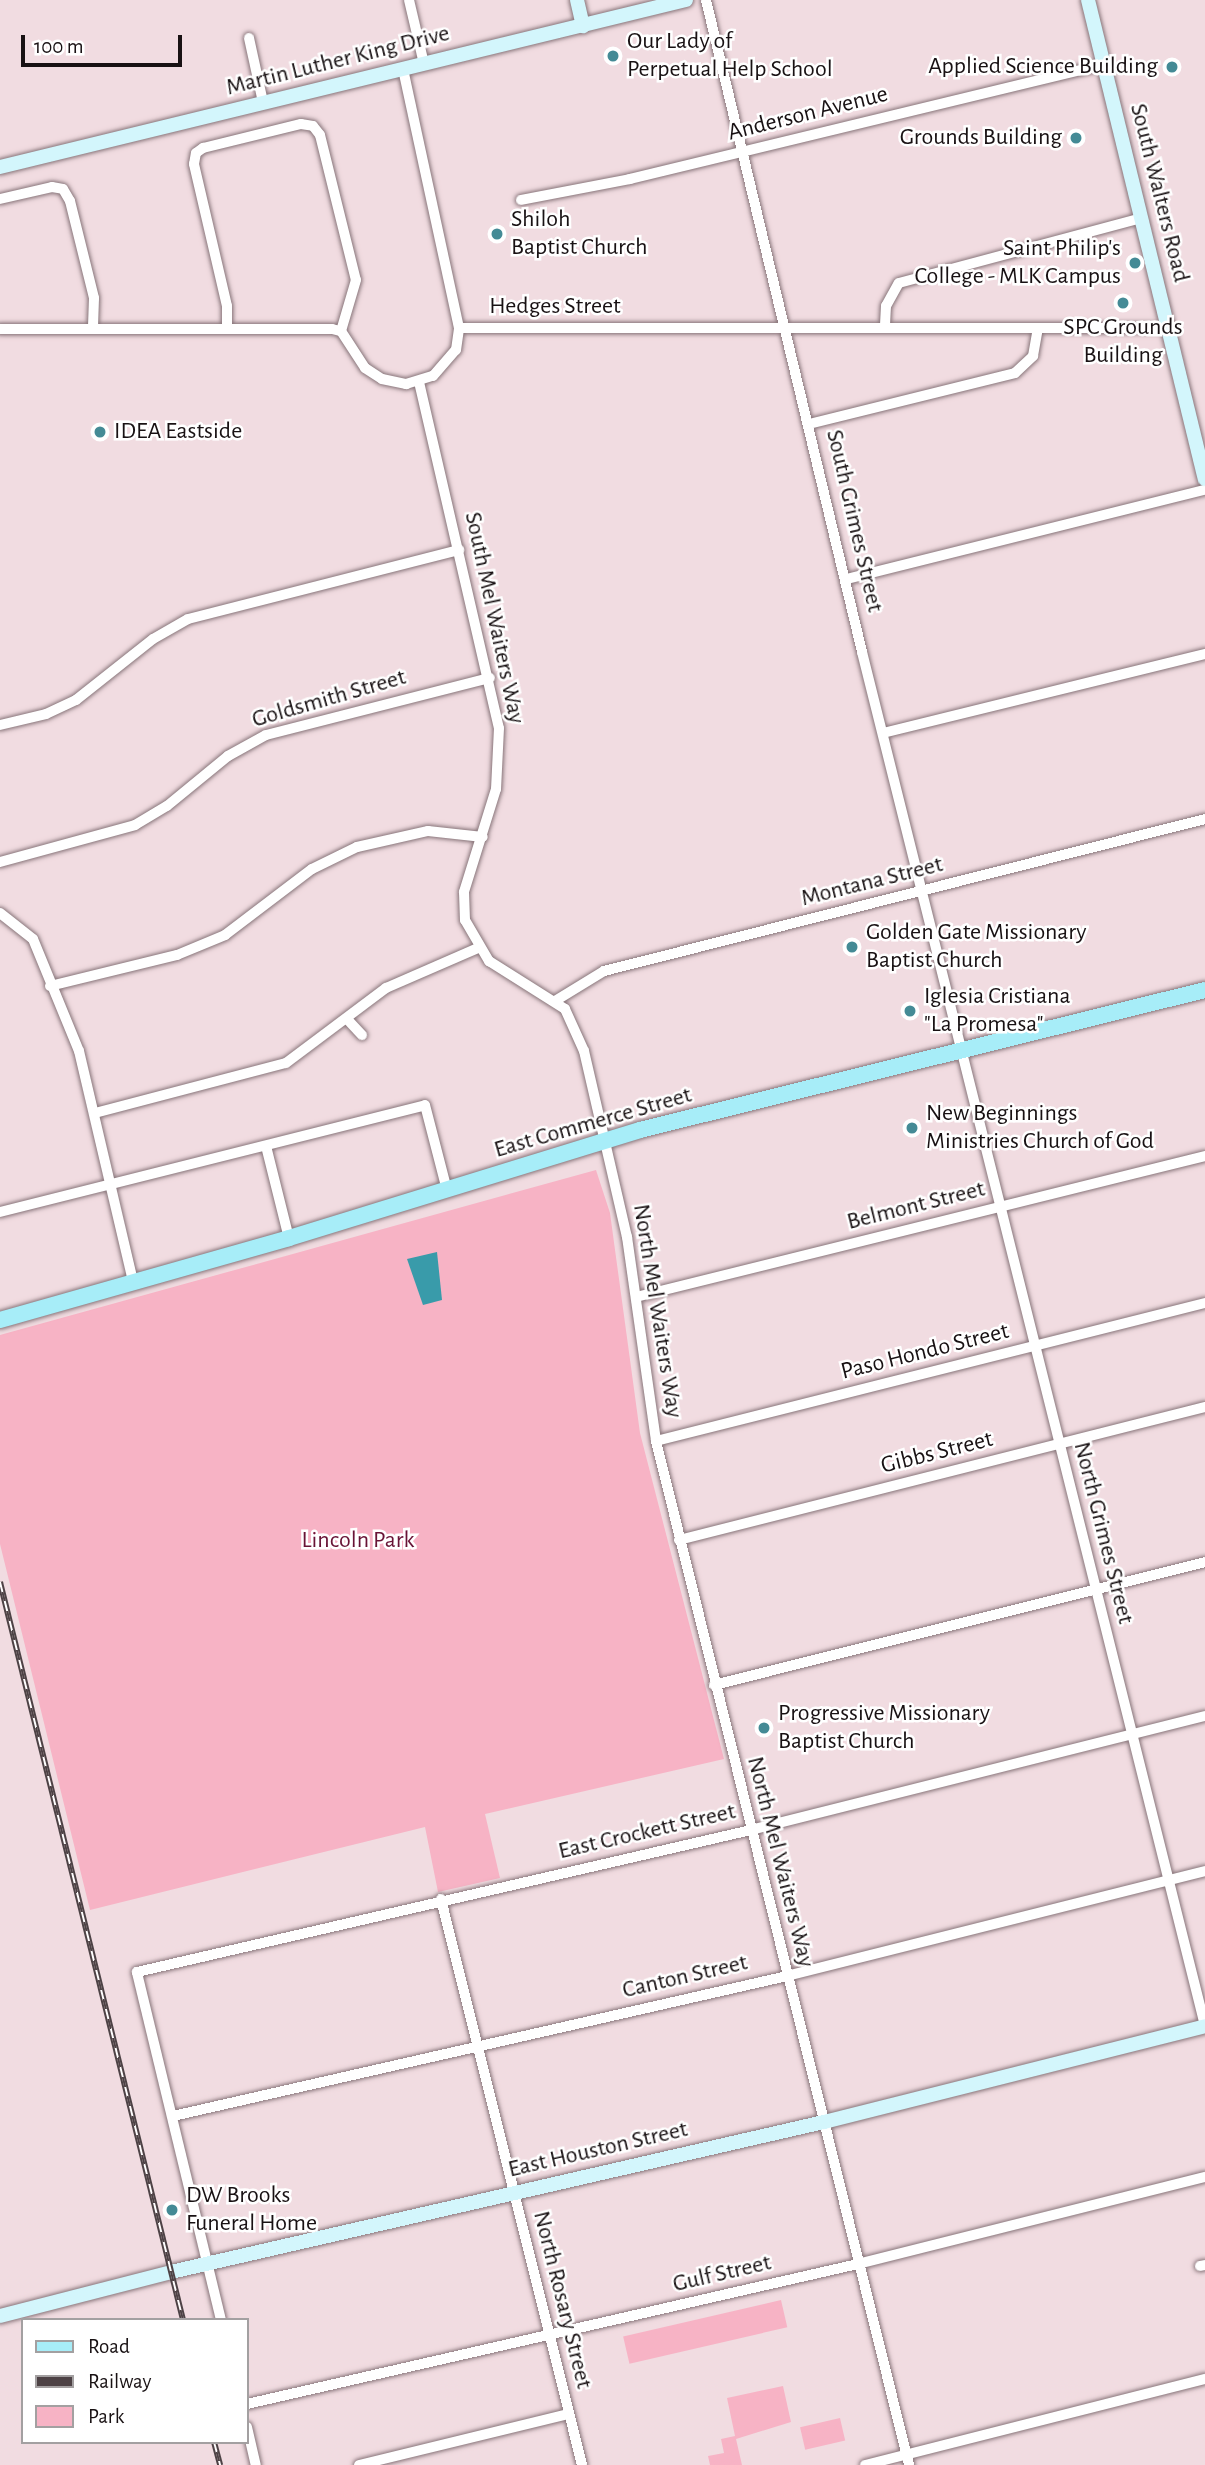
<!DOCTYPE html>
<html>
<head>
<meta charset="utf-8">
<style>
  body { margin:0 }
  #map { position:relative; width:1205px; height:2465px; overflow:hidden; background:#f1dce1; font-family:"Alegreya Sans",sans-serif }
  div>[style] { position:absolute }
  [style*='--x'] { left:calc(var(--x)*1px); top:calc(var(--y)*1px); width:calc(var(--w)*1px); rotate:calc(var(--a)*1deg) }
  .green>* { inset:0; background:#f7b3c5; transform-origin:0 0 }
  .water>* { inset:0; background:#399baa }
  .roads { filter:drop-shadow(0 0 2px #88757a) drop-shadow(0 0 2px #88757a) }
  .street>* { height:10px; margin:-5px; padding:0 5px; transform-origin:5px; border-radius:5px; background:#fff }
  .secondary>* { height:14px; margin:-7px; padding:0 7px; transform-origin:7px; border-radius:7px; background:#d3f6fc }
  .primary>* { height:16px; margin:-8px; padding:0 8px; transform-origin:8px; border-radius:8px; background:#a7edf8 }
  .rail>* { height:6px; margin-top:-3px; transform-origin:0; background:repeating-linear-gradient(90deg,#fff 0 10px,#4d4245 0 20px); box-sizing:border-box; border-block:2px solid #4d4245 }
  .dots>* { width:19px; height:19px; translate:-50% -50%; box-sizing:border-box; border:4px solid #fff; border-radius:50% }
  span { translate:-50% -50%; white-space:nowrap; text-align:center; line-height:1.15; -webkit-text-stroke:5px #fff; paint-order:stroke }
  .poi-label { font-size:24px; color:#181113 }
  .left { translate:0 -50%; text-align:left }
  .right { translate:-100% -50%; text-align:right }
  .street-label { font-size:24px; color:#181113 }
  .park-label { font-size:24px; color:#681336 }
  .legend { position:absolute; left:21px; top:2318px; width:228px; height:126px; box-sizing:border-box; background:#fff; border:2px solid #a3a0a1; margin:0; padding:9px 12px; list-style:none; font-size:21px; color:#181113 }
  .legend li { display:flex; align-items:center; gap:14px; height:35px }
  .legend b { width:35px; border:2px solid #a3a0a1 }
  .scale { position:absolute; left:21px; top:35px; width:161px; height:32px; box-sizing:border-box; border:4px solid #181113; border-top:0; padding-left:9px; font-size:21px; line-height:24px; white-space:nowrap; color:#181113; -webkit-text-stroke:5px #fff; paint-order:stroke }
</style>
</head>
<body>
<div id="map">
  <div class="green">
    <i style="clip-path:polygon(596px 1170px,610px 1213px,640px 1433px,724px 1759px,485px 1814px,500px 1878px,438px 1892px,425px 1827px,90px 1910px,0 1544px,0 1335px)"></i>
    <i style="left:781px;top:2300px;width:28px;height:162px;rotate:77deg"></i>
    <i style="clip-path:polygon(783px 2386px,791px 2422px,736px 2439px,742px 2465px,710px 2465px,708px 2456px,724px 2453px,721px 2439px,735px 2436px,727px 2398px)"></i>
    <i style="left:840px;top:2418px;width:23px;height:41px;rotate:77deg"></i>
  </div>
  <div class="water">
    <i style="clip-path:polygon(437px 1252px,442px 1300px,423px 1305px,407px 1259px)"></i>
  </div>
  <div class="roads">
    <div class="street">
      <i style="--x:409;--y:0;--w:66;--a:76.8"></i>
      <i style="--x:706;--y:0;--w:670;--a:76.54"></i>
      <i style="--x:862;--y:652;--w:1416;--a:75.98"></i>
      <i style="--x:249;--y:38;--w:66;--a:77.7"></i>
      <i style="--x:0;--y:199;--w:53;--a:-13"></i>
      <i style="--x:52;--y:187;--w:11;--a:10"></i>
      <i style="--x:63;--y:189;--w:14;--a:60"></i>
      <i style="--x:70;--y:201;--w:100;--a:76.1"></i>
      <i style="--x:94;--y:298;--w:28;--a:92"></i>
      <i style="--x:521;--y:200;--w:111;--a:-10.9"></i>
      <i style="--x:630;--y:179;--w:488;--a:-13.6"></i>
      <i style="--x:885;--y:325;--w:19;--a:-87"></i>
      <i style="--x:886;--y:306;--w:26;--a:-61"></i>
      <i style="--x:899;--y:283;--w:251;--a:-15"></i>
      <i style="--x:227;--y:327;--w:21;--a:-90"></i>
      <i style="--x:227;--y:306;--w:146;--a:-103.1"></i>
      <i style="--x:194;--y:164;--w:11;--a:-80"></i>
      <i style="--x:196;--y:153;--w:9;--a:-36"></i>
      <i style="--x:203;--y:148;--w:101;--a:-13.8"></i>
      <i style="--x:301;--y:124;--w:12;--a:9"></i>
      <i style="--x:313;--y:126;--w:11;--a:52"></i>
      <i style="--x:320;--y:135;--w:149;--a:76.1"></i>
      <i style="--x:356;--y:280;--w:53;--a:106.4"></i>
      <i style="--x:459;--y:328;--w:709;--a:0"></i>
      <i style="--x:0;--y:329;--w:332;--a:0"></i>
      <i style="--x:332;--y:329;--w:9;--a:13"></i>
      <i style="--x:341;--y:331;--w:44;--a:57"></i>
      <i style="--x:365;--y:368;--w:20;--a:33"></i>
      <i style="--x:382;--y:379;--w:25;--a:12"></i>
      <i style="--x:406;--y:384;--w:28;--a:-17"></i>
      <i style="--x:433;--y:376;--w:35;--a:-49"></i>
      <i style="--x:456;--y:350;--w:22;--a:-82"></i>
      <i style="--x:459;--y:328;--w:265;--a:-102.2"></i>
      <i style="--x:419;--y:382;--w:355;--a:77"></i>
      <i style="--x:499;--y:728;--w:61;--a:92.8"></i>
      <i style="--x:496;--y:789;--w:108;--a:107.3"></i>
      <i style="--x:464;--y:892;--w:28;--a:88"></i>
      <i style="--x:465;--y:920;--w:48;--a:59.7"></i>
      <i style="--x:489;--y:961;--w:90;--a:32.3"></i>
      <i style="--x:565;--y:1009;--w:46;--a:65.7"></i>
      <i style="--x:584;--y:1051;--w:191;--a:77"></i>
      <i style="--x:627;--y:1237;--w:206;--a:81.9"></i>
      <i style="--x:656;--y:1441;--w:1055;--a:76.12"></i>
      <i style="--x:809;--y:424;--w:212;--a:-13.9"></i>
      <i style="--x:1015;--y:373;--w:25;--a:-43"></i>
      <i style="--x:1033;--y:356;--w:28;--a:-80"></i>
      <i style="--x:847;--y:579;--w:369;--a:-14"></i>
      <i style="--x:0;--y:725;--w:47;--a:-13.4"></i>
      <i style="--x:46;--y:714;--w:33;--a:-25"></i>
      <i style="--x:76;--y:700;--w:98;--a:-38.4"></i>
      <i style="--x:153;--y:639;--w:40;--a:-29.7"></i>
      <i style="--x:188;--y:619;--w:280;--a:-14.3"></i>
      <i style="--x:883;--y:733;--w:332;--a:-13.8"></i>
      <i style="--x:0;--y:862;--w:140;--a:-15.3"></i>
      <i style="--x:135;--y:825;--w:37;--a:-31"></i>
      <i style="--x:167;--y:806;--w:79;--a:-39.3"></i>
      <i style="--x:228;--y:756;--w:43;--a:-28.9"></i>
      <i style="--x:266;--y:735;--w:231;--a:-14.3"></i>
      <i style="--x:0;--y:913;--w:42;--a:38.2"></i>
      <i style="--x:33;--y:939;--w:121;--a:67.7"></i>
      <i style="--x:79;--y:1051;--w:236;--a:76.8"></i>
      <i style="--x:50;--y:986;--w:131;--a:-13.7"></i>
      <i style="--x:177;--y:955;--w:52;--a:-22.6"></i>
      <i style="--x:225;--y:935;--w:109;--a:-37.2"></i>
      <i style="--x:312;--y:869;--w:50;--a:-26.1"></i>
      <i style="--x:357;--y:847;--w:73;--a:-12.7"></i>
      <i style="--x:428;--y:831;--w:55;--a:6.2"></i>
      <i style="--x:555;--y:1001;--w:57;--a:-31.5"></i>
      <i style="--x:604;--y:971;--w:620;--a:-14.19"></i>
      <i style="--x:347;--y:1019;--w:22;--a:47"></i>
      <i style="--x:95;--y:1113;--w:197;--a:-14.7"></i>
      <i style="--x:286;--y:1063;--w:125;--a:-36.9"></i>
      <i style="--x:386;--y:988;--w:100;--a:-23.5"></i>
      <i style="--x:266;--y:1146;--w:95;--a:76"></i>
      <i style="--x:0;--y:1212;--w:438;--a:-14.1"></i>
      <i style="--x:425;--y:1105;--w:88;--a:75.5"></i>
      <i style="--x:636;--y:1297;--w:586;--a:-13.92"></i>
      <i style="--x:656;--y:1441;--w:566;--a:-14.11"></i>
      <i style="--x:679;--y:1540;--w:543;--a:-14.19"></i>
      <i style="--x:714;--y:1685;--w:506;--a:-14.06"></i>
      <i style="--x:441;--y:1899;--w:583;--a:76.01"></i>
      <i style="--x:173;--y:2116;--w:630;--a:-12.84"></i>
      <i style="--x:787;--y:1976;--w:431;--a:-14.1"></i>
      <i style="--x:1200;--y:2266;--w:5;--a:-11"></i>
      <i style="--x:221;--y:2320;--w:358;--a:-103.6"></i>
      <i style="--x:137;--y:1972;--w:630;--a:-13.02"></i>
      <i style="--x:751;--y:1830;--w:468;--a:-14.1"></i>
      <i style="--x:247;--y:2404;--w:627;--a:-12.91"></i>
      <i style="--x:858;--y:2264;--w:358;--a:-14.1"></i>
      <i style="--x:247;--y:2427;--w:39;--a:77"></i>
      <i style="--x:359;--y:2465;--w:216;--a:-13.7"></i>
      <i style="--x:865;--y:2465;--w:351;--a:-14.2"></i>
    </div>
    <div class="secondary">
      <i style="--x:577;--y:0;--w:27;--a:77"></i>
      <i style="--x:1088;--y:0;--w:493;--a:76.3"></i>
      <i style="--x:0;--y:167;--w:706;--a:-13.68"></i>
      <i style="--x:0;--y:2316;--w:177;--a:-14.4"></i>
      <i style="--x:171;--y:2272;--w:670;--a:-12.94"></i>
      <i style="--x:824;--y:2122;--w:393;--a:-14.1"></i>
    </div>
    <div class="primary">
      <i style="--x:0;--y:1320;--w:300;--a:-15.8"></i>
      <i style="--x:289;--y:1238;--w:367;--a:-17.1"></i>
      <i style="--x:640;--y:1130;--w:582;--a:-13.92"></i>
    </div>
  </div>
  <div class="rail">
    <i style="--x:0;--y:1582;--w:760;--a:76.07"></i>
    <i style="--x:214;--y:2442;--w:24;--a:75"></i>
  </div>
  <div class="dots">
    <i style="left:613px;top:56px;background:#448a95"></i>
    <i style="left:1172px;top:67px;background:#448a95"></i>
    <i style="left:1076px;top:138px;background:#448a95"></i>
    <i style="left:497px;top:234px;background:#448a95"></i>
    <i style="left:1135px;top:263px;background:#448a95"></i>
    <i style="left:1123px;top:303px;background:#448a95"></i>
    <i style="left:100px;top:432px;background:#448a95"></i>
    <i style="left:852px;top:947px;background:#448a95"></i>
    <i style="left:910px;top:1011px;background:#448a95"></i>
    <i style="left:912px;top:1128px;background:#448a95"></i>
    <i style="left:764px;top:1728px;background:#448a95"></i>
    <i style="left:172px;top:2210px;background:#448a95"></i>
  </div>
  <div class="poi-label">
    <span class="left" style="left:627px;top:56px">Our Lady of<br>Perpetual Help School</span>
    <span class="right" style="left:1158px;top:67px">Applied Science Building</span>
    <span class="right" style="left:1062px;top:138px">Grounds Building</span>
    <span class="left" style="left:511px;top:234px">Shiloh<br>Baptist Church</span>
    <span class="right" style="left:1121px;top:263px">Saint Philip's<br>College - MLK Campus</span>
    <span style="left:1123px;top:342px">SPC Grounds<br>Building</span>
    <span class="left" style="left:114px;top:432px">IDEA Eastside</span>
    <span class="left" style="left:866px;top:947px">Golden Gate Missionary<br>Baptist Church</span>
    <span class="left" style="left:924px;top:1011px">Iglesia Cristiana<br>"La Promesa"</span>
    <span class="left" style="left:926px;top:1128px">New Beginnings<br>Ministries Church of God</span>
    <span class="left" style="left:778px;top:1728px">Progressive Missionary<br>Baptist Church</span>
    <span class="left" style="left:186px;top:2210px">DW Brooks<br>Funeral Home</span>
  </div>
  <div class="street-label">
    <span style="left:338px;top:61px;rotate:-14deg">Martin Luther King Drive</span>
    <span style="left:808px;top:114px;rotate:-14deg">Anderson Avenue</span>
    <span style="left:1159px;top:193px;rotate:76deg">South Walters Road</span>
    <span style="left:555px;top:307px">Hedges Street</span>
    <span style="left:854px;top:521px;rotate:77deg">South Grimes Street</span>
    <span style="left:494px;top:618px;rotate:78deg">South Mel Waiters Way</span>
    <span style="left:329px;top:699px;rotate:-16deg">Goldsmith Street</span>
    <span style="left:872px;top:882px;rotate:-14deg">Montana Street</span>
    <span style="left:593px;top:1123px;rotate:-16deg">East Commerce Street</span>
    <span style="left:916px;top:1206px;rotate:-14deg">Belmont Street</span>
    <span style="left:657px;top:1311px;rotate:81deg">North Mel Waiters Way</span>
    <span style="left:925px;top:1352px;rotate:-14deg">Paso Hondo Street</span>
    <span style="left:937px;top:1453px;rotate:-14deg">Gibbs Street</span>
    <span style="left:1103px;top:1533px;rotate:76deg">North Grimes Street</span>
    <span style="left:647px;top:1832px;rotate:-13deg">East Crockett Street</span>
    <span style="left:780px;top:1862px;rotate:76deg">North Mel Waiters Way</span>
    <span style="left:685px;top:1977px;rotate:-13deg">Canton Street</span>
    <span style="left:598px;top:2150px;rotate:-13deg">East Houston Street</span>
    <span style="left:722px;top:2274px;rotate:-13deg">Gulf Street</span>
    <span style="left:562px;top:2300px;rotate:76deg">North Rosary Street</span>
  </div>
  <div class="park-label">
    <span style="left:358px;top:1541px">Lincoln Park</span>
  </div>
  <ul class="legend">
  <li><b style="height:9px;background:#a7edf8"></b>Road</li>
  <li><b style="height:9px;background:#4d4245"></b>Railway</li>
  <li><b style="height:19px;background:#f7b3c5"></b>Park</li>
  </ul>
  <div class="scale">100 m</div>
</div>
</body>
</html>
